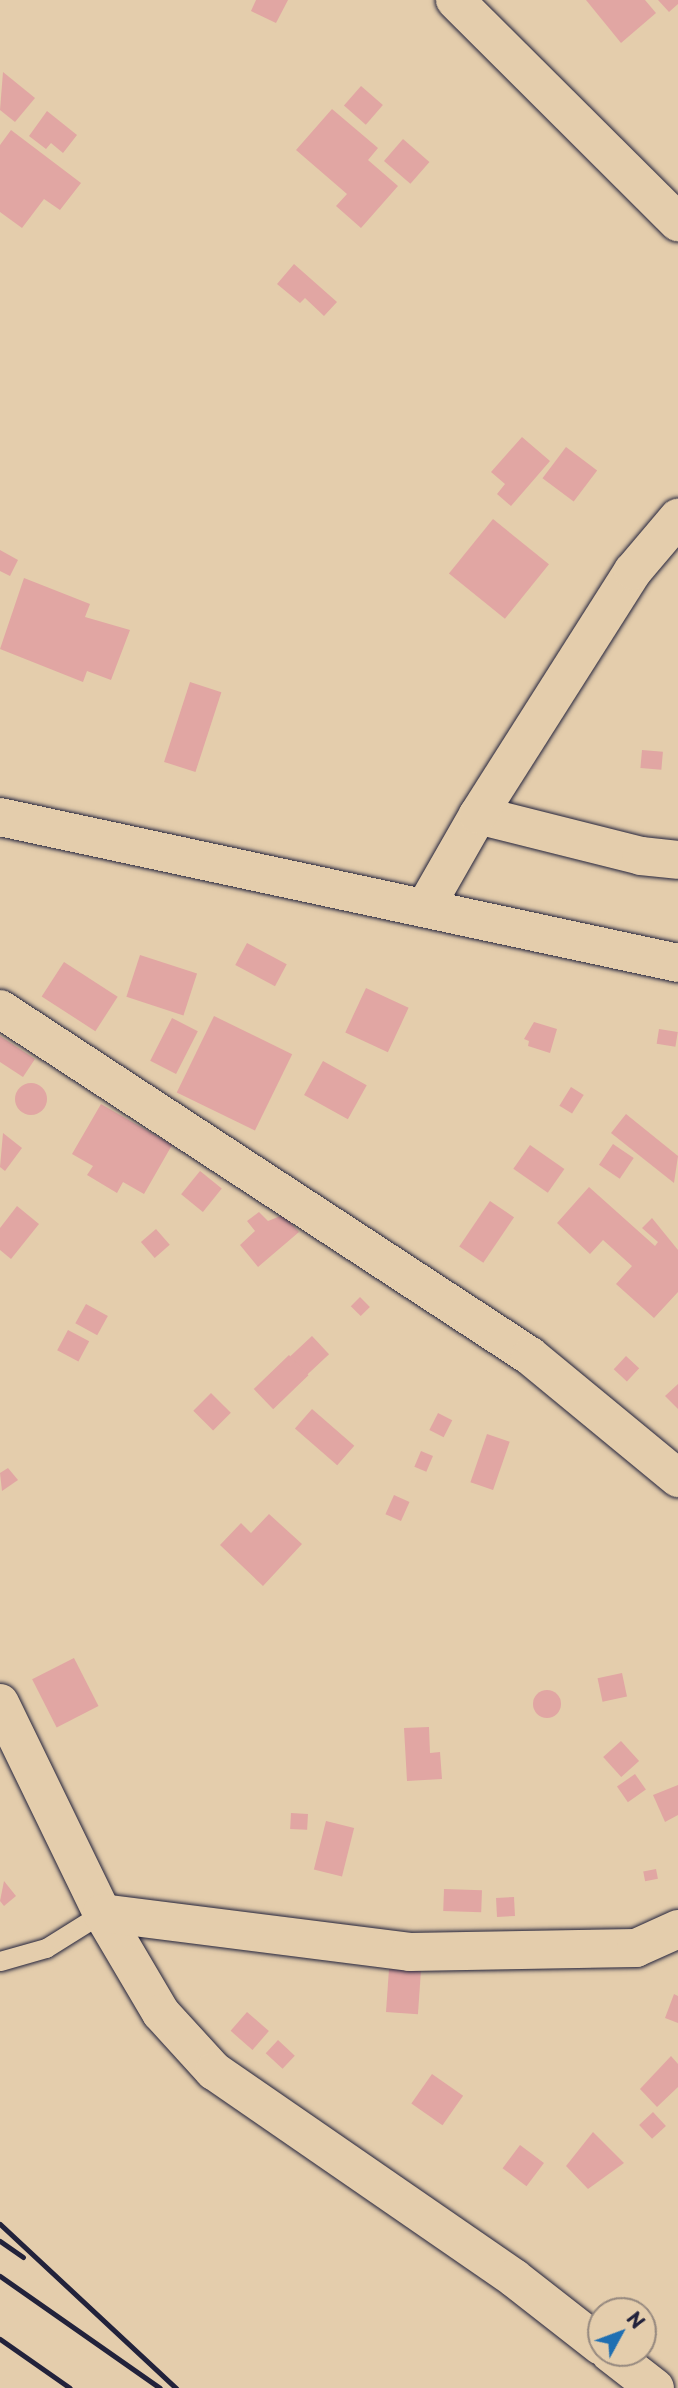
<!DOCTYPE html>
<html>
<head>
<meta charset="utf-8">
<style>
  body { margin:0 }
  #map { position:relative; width:678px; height:2388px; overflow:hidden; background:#e4cdac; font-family:"Playpen Sans",sans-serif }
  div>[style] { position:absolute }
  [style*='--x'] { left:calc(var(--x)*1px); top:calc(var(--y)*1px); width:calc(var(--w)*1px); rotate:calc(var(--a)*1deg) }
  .building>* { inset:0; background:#e1a6a3; transform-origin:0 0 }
  .round { border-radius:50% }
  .roads { filter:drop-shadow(0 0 2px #22223b) drop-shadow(0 0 2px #22223b) }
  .lane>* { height:19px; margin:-9.5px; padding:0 9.5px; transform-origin:9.5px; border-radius:9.5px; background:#e4cdac }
  .street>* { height:38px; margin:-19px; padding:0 19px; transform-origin:19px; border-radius:19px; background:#e4cdac }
  .secondary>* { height:38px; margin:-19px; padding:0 19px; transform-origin:19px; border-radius:19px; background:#e4cdac }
  .rail>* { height:5px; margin:-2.5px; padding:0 2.5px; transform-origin:2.5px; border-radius:2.5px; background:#22223b }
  span { translate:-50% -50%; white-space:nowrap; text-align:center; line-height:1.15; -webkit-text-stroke:5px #e4cdac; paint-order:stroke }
  .north { position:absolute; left:587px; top:2297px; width:70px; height:70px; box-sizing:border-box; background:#e4cdac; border:2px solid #96897f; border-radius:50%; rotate:49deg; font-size:19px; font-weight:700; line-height:28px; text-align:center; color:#22223b }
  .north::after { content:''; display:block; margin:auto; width:24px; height:32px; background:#1f6fb2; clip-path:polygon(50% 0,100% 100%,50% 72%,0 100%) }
</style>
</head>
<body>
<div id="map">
  <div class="building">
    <i style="clip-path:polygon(256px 0,288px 0,276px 23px,251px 11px)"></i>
    <i style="clip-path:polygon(586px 0,645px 0,656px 13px,621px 43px)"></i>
    <i style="clip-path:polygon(658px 0,678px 0,678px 4px,669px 12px)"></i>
    <i style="clip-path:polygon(3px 72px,35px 98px,15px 122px,0 110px)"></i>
    <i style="left:361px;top:86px;width:29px;height:26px;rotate:41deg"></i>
    <i style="clip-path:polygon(332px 109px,378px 148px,368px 160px,398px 186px,361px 228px,336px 206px,347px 194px,296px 150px)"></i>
    <i style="clip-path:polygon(47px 111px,77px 135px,63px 153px,51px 143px,46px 149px,29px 136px)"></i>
    <i style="clip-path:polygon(11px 130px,81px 183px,60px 210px,44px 199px,22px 228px,0 212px,0 145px)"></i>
    <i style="left:403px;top:139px;width:35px;height:29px;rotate:41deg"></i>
    <i style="clip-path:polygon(294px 264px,337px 302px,324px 316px,305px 298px,300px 303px,277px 284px)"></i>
    <i style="clip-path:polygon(522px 437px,550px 461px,511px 506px,497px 494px,505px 484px,491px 472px)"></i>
    <i style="left:566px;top:447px;width:39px;height:39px;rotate:37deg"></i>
    <i style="left:493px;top:519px;width:72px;height:70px;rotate:39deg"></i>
    <i style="clip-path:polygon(0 550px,18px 560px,10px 576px,0 571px)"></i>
    <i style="clip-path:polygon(24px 578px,90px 604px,85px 617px,130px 630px,111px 680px,87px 671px,83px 682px,0 649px)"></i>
    <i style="left:190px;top:682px;width:33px;height:84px;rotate:18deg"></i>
    <i style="left:642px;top:750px;width:21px;height:18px;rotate:5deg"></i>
    <i style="left:247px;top:943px;width:45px;height:25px;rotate:28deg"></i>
    <i style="left:140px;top:955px;width:60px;height:44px;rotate:18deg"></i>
    <i style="left:64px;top:962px;width:64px;height:41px;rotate:33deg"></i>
    <i style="left:366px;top:988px;width:47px;height:49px;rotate:25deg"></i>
    <i style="left:214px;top:1016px;width:87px;height:85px;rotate:26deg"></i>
    <i style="left:172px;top:1018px;width:29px;height:48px;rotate:27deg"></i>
    <i style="clip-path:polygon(534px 1022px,557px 1029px,550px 1053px,528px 1046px,529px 1041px,524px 1039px)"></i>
    <i style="left:659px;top:1029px;width:19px;height:15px;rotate:9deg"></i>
    <i style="clip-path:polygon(0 1036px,35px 1059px,23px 1077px,0 1062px)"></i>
    <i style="left:323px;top:1061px;width:50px;height:39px;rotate:29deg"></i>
    <i class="round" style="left:15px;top:1083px;width:32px;height:32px"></i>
    <i style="left:571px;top:1087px;width:15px;height:22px;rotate:32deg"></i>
    <i style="clip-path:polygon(101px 1104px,172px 1145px,144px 1194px,123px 1182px,117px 1193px,87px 1175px,93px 1166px,72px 1154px)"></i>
    <i style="clip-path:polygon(626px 1114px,678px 1156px,674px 1183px,611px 1133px)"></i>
    <i style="clip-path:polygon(3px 1133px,22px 1148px,5px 1171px,0 1167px)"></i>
    <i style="left:613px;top:1144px;width:25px;height:25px;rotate:34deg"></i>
    <i style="left:530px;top:1145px;width:42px;height:29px;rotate:35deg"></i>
    <i style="left:200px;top:1171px;width:28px;height:30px;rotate:39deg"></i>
    <i style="clip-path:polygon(589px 1187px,655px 1246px,658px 1242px,642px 1228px,652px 1218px,678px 1250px,678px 1292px,654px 1318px,616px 1284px,632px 1266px,603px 1240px,590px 1254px,557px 1223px)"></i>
    <i style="left:490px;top:1201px;width:29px;height:55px;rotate:34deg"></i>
    <i style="clip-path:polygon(17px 1206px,39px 1224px,11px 1259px,0 1250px,0 1228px)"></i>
    <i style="clip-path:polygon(259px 1212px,268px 1221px,283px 1215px,299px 1232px,258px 1267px,240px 1245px,255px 1231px,247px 1221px)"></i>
    <i style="left:156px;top:1229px;width:21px;height:20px;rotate:49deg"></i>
    <i style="left:360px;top:1297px;width:14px;height:13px;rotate:45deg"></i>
    <i style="left:86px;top:1304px;width:25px;height:22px;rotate:29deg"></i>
    <i style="left:68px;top:1330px;width:24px;height:23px;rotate:28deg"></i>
    <i style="left:312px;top:1336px;width:25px;height:30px;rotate:47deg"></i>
    <i style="left:289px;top:1355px;width:28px;height:49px;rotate:46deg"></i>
    <i style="left:626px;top:1356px;width:18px;height:18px;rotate:43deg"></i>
    <i style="clip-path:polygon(678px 1384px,678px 1409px,665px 1396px)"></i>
    <i style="left:211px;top:1393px;width:28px;height:25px;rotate:45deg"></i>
    <i style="left:312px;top:1409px;width:56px;height:26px;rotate:41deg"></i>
    <i style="left:438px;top:1413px;width:16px;height:19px;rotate:27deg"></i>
    <i style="left:487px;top:1434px;width:24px;height:51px;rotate:19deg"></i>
    <i style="left:421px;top:1451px;width:13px;height:17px;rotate:23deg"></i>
    <i style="clip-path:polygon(8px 1468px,18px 1480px,2px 1491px,0 1473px)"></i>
    <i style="left:394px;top:1495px;width:17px;height:21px;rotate:24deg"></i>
    <i style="clip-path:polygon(269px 1514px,302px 1544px,263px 1586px,220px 1545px,241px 1523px,251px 1533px)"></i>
    <i style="left:74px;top:1658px;width:54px;height:47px;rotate:63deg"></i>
    <i style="left:622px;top:1673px;width:24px;height:25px;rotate:78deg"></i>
    <i class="round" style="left:533px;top:1690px;width:28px;height:28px"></i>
    <i style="clip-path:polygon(429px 1727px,430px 1753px,440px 1752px,442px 1779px,407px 1781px,404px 1728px)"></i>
    <i style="left:621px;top:1741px;width:27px;height:24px;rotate:48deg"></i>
    <i style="left:635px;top:1774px;width:19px;height:22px;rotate:55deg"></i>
    <i style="clip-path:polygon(678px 1785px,678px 1815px,665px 1822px,653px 1795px)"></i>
    <i style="left:291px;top:1813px;width:17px;height:16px;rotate:3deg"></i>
    <i style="left:326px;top:1821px;width:29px;height:50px;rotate:14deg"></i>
    <i style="left:656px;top:1869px;width:10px;height:13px;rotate:79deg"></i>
    <i style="clip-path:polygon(4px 1881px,16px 1896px,4px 1906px,0 1901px)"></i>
    <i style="left:444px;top:1889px;width:38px;height:22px;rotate:2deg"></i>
    <i style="left:514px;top:1897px;width:19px;height:18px;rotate:87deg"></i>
    <i style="left:389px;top:1969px;width:32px;height:43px;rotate:4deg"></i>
    <i style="clip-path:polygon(674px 1994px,678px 1996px,678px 2023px,665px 2018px)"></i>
    <i style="left:247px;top:2012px;width:29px;height:25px;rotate:41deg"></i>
    <i style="left:278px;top:2040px;width:23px;height:18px;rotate:43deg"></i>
    <i style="clip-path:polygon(671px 2056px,678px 2064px,678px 2087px,657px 2107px,640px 2089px)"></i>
    <i style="left:432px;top:2074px;width:38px;height:36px;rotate:35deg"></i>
    <i style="left:653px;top:2112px;width:19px;height:19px;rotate:47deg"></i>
    <i style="clip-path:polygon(593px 2132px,624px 2163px,588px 2189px,566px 2166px)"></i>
    <i style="left:520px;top:2145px;width:30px;height:29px;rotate:37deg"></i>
  </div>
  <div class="roads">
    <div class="lane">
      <i style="--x:0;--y:1961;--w:48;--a:-15.8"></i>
      <i style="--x:46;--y:1948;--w:66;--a:-32"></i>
    </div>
    <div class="street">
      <i style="--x:455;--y:0;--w:315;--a:44.9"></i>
      <i style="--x:478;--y:815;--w:168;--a:14.1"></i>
      <i style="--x:641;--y:856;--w:37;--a:6"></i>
      <i style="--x:426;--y:906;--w:105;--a:-60.3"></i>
      <i style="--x:478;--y:815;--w:289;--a:-57.6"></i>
      <i style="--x:633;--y:571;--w:70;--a:-49.7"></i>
      <i style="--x:0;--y:1009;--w:633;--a:33.21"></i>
      <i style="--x:530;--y:1356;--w:192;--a:39.5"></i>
      <i style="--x:0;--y:1703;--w:233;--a:64.1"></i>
      <i style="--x:102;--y:1913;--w:116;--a:59.5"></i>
      <i style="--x:161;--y:2013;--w:79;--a:47.6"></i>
      <i style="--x:214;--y:2071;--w:364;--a:34.6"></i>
      <i style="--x:514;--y:2278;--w:110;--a:38"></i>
      <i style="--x:102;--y:1913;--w:310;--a:7.2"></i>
      <i style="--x:410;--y:1952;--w:226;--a:-1"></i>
      <i style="--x:636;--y:1948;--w:46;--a:-24.3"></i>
      <i style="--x:610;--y:2353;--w:57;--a:37.9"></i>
    </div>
    <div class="secondary">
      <i style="--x:0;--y:817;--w:694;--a:12.15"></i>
    </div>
  </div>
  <div class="rail">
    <i style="--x:0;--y:2224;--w:241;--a:43"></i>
    <i style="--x:0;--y:2241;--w:28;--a:35"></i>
    <i style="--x:0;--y:2276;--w:195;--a:35"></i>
    <i style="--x:0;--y:2339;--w:85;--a:35"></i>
  </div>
  <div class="north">N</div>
</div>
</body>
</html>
